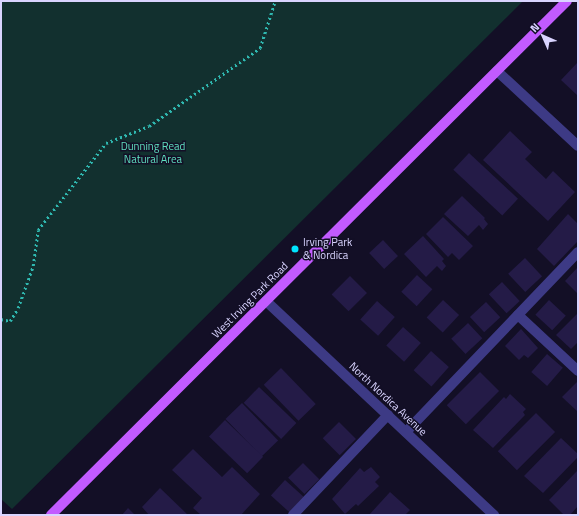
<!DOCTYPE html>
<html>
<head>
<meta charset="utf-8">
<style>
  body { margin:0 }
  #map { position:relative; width:579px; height:516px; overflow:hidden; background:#130f26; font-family:"Titillium Web",sans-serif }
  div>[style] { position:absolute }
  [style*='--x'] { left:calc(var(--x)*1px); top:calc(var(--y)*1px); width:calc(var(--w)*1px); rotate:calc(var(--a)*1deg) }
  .green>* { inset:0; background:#12302f }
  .building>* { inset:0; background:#241b47; transform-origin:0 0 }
  .path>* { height:2.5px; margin-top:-1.25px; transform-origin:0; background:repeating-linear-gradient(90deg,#2fb8b0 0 2px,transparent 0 5px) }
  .lane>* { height:10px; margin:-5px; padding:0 5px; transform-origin:5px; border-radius:5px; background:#3d3a85 }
  .street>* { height:10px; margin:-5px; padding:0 5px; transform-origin:5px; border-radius:5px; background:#3d3a85 }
  .primary>* { height:10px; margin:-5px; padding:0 5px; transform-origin:5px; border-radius:5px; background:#c25bff }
  .dots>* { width:11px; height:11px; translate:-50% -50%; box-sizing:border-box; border:2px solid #130f26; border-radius:50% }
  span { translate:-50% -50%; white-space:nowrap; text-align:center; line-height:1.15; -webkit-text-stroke:3px #130f26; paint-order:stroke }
  .park-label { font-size:11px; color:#5fe0c0 }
  .poi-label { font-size:11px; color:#d9d4ff }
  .left { translate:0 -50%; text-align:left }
  .street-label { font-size:11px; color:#d9d4ff }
  .frame { position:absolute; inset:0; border:2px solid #d9d4ff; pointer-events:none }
  .north { position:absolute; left:523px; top:16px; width:40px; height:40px; -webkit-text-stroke:3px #130f26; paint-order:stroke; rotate:315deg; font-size:11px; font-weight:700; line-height:16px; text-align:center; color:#d9d4ff }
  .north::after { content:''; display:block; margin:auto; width:14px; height:18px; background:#d9d4ff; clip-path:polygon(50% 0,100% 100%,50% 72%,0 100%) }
</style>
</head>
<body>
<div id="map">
  <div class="green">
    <i style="clip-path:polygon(1px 1px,523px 1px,12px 509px,1px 499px)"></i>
  </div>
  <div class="building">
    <i style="clip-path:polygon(578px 62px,578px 96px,561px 80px)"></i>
    <i style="clip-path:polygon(510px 131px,532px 152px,525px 159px,546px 179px,553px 171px,575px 192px,548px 221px,483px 160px)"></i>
    <i style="left:469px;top:153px;width:67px;height:23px;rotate:43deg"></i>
    <i style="clip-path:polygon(462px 196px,485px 218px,484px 219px,488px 224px,483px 230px,479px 225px,468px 236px,444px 214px)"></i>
    <i style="clip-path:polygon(568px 214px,578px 224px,578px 241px,554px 266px,537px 249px)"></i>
    <i style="clip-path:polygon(443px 217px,473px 246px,459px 260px,452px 253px,448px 257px,426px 234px)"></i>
    <i style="clip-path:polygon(423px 236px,444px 259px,442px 261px,446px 266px,442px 271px,437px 266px,426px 277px,404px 254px)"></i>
    <i style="left:383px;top:240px;width:22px;height:19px;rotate:47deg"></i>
    <i style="left:525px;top:258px;width:25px;height:23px;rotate:47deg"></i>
    <i style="clip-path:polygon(578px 267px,578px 294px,565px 281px)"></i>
    <i style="left:417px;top:275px;width:21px;height:23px;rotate:43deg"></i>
    <i style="left:350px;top:276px;width:24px;height:26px;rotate:45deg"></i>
    <i style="left:502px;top:282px;width:26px;height:18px;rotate:47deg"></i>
    <i style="left:443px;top:300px;width:22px;height:24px;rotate:43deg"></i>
    <i style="left:549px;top:300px;width:23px;height:20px;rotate:43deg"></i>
    <i style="left:377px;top:301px;width:24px;height:25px;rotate:42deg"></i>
    <i style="left:486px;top:302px;width:21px;height:22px;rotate:47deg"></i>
    <i style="clip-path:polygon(578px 313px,578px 342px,571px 349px,556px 335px)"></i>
    <i style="left:468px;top:323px;width:21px;height:23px;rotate:47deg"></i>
    <i style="left:403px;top:327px;width:24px;height:25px;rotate:42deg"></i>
    <i style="clip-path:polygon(521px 329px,538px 348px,528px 358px,524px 355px,519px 360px,505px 346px)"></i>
    <i style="left:431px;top:351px;width:24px;height:26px;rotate:42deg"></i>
    <i style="left:547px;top:354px;width:21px;height:24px;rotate:41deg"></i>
    <i style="left:281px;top:368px;width:50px;height:24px;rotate:46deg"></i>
    <i style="left:480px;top:372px;width:27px;height:47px;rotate:45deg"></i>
    <i style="clip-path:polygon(578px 381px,578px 412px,562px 397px)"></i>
    <i style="left:259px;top:387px;width:52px;height:22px;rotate:44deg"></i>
    <i style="clip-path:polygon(510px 394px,526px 409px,523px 412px,525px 415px,493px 448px,473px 430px,504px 397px,506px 399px)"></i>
    <i style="left:242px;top:403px;width:52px;height:23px;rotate:46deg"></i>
    <i style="left:536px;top:413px;width:27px;height:54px;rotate:45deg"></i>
    <i style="left:225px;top:420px;width:53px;height:23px;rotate:44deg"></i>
    <i style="left:339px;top:422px;width:24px;height:23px;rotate:45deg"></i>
    <i style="clip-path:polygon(561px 438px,578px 454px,578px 457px,543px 493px,524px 476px)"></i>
    <i style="clip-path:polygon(193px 449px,222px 477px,232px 467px,260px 494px,241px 515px,201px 515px,193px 508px,202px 498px,172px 470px)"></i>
    <i style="left:303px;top:463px;width:23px;height:21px;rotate:45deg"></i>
    <i style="clip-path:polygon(371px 467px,380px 477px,375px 482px,379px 486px,358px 506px,356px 504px,345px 514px,332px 499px,360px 468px,364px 472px)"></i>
    <i style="clip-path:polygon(578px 470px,578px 506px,570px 515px,564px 515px,549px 500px)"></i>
    <i style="left:285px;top:480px;width:25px;height:21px;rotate:42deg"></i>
    <i style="clip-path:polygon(160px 488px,188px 515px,149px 515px,142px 507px)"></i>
    <i style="clip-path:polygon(390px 492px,410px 510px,405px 515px,369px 515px)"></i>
    <i style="clip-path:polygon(128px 508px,135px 515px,122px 515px)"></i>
  </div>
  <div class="path">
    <i style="--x:1;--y:319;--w:9;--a:13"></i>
    <i style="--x:10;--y:321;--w:15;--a:-58"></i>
    <i style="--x:18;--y:308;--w:45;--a:-70.3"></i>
    <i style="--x:33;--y:266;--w:36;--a:-82"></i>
    <i style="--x:38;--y:230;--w:110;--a:-52"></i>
    <i style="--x:106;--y:143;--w:46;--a:-21.6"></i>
    <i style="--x:149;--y:126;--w:136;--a:-35.1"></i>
    <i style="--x:260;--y:48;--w:49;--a:-72.3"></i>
  </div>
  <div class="lane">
    <i style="--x:518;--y:315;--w:82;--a:43"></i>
    <i style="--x:406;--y:432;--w:249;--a:-46.3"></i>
    <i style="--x:293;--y:515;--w:138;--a:-46.5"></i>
  </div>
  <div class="street">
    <i style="--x:497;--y:71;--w:110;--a:42.8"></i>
    <i style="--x:266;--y:301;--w:313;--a:43.2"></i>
  </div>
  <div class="primary">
    <i style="--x:51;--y:515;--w:728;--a:-44.89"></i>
  </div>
  <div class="dots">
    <i style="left:295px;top:249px;background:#00e5ff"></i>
  </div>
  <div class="park-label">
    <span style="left:153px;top:153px">Dunning Read<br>Natural Area</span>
  </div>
  <div class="poi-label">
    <span class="left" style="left:303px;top:249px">Irving Park<br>&amp; Nordica</span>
  </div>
  <div class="street-label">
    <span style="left:250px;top:300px;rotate:-45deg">West Irving Park Road</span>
    <span style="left:388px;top:399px;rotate:43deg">North Nordica Avenue</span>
  </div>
  <div class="frame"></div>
  <div class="north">N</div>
</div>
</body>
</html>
